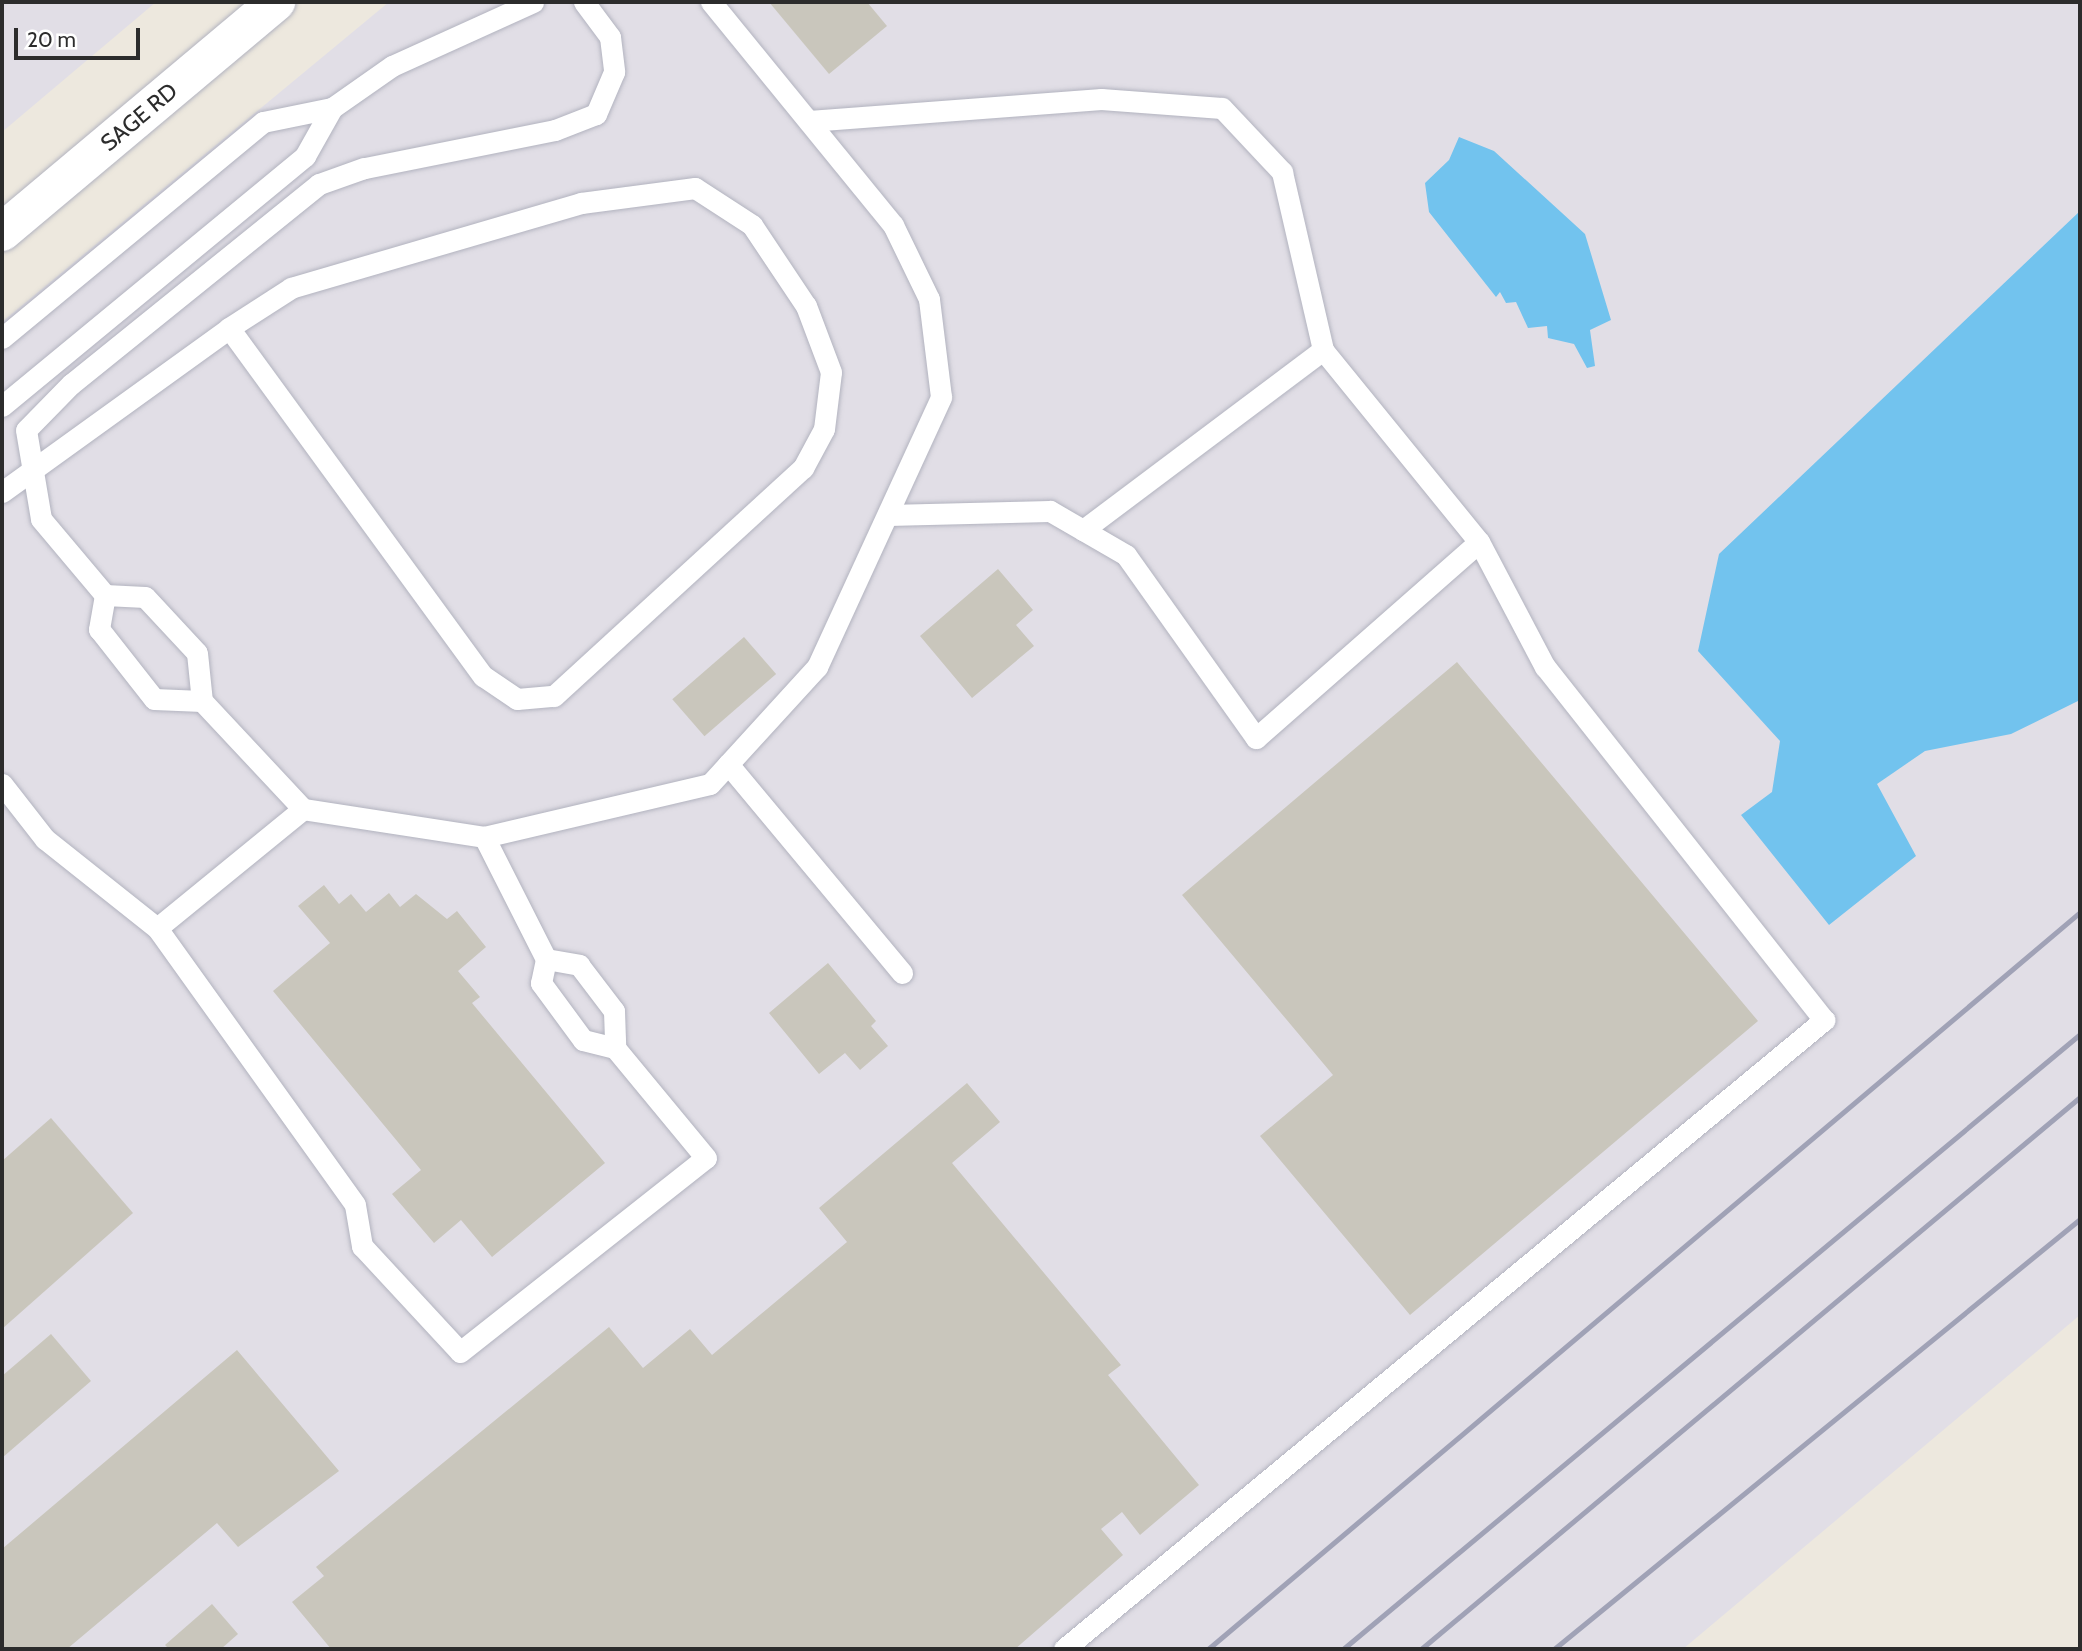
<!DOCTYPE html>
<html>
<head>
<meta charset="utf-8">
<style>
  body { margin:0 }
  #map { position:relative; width:2082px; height:1651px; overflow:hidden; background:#ede8de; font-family:Cabin,sans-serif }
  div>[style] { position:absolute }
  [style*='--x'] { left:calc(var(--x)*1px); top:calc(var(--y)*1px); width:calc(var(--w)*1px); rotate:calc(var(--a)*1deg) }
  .industrial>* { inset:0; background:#e1dee6 }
  .water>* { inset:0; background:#72c3ee }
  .building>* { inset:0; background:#c9c6bc; transform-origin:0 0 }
  .roads { filter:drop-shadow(0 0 2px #b2b3bf) drop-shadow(0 0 2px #b2b3bf) }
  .service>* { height:21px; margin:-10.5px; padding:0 10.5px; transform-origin:10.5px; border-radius:10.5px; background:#fff }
  .secondary>* { height:38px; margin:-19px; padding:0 19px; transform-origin:19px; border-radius:19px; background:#fff }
  .rail>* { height:5px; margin:-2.5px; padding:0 2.5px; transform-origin:2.5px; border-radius:2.5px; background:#a0a2b6 }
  span { translate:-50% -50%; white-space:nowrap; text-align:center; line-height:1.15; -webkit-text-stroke:6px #fff; paint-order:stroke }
  .street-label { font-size:23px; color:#2c2c2c }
  .frame { position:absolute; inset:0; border:4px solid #2c2c2c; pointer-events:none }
  .scale { position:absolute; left:14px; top:28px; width:126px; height:32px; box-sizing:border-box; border:4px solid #2c2c2c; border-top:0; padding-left:9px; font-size:21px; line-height:24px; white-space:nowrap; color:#2c2c2c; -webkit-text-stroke:5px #fff; paint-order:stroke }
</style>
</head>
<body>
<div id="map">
  <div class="industrial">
    <i style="clip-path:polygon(2px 2px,156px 2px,2px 132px)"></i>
    <i style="clip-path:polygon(389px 2px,2080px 2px,2080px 1315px,1683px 1649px,2px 1649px,2px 322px)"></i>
  </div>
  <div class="water">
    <i style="clip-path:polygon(1459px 137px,1494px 151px,1585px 234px,1611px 320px,1590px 330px,1595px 366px,1587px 368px,1574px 344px,1548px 338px,1547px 326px,1528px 328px,1516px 302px,1506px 303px,1500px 292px,1496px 297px,1429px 212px,1425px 183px,1449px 160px)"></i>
    <i style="clip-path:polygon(2080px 211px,2080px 700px,2011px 734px,1925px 751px,1877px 784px,1916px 856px,1829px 925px,1741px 815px,1772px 792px,1780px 741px,1698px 651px,1719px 554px)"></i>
  </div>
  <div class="building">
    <i style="clip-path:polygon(769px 2px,867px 2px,887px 26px,829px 74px)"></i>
    <i style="clip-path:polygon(998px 569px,1033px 610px,1016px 625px,1034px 646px,972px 698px,920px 636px)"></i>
    <i style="left:744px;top:637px;width:49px;height:95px;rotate:49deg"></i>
    <i style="clip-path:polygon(1457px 662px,1758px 1021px,1410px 1315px,1260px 1136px,1333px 1075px,1182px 895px)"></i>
    <i style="clip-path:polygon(324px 885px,339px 904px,351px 894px,366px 912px,389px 893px,400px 907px,416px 894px,447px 919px,457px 911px,486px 947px,458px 971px,480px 997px,472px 1003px,605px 1163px,492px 1257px,461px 1220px,434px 1243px,392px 1194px,421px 1170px,273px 991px,330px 943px,298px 906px)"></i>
    <i style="clip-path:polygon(828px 963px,876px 1021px,871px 1026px,888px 1046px,860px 1070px,845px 1053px,819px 1074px,769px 1013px)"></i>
    <i style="clip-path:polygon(967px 1083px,1000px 1122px,952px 1163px,1121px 1365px,1108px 1375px,1199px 1485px,1140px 1535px,1122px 1512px,1101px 1529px,1123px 1555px,1015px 1649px,331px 1649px,292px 1602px,324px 1576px,316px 1567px,609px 1327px,643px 1368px,690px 1329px,712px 1355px,847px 1242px,819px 1208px)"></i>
    <i style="clip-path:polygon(51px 1118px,133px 1213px,2px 1329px,2px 1161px)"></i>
    <i style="clip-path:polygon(51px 1334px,91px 1381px,2px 1458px,2px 1376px)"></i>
    <i style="clip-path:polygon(237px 1350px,339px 1471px,238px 1547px,217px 1523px,67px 1649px,2px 1649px,2px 1549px)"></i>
    <i style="clip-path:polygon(212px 1604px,238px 1634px,221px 1649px,169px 1649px,165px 1645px)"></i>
  </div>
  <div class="roads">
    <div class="service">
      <i style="--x:584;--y:2;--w:44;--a:53.4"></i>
      <i style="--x:610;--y:37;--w:35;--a:83"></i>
      <i style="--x:614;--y:72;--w:46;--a:113.2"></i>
      <i style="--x:596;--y:114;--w:44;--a:158.7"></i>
      <i style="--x:555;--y:130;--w:195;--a:168.7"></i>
      <i style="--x:364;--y:168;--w:48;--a:160.4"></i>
      <i style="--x:319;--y:184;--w:319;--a:141.1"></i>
      <i style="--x:71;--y:384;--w:64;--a:134.4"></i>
      <i style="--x:26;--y:430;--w:90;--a:80.4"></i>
      <i style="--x:41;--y:519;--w:99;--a:49.9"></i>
      <i style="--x:105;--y:595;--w:40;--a:2.9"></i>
      <i style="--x:145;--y:597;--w:76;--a:47.1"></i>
      <i style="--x:197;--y:653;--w:48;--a:84.1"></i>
      <i style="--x:202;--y:701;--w:148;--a:46.9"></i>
      <i style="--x:303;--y:809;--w:183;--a:8.8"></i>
      <i style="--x:484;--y:837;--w:232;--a:-13.2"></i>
      <i style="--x:710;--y:784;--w:159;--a:-47.6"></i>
      <i style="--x:817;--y:667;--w:297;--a:-65.3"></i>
      <i style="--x:941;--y:397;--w:99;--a:-97"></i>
      <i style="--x:929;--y:299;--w:82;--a:-115.9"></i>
      <i style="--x:893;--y:225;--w:288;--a:-129.2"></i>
      <i style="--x:809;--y:121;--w:293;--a:-4.3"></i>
      <i style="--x:1101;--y:99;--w:121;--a:4.3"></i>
      <i style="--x:1222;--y:108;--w:88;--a:46.8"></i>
      <i style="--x:1282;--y:172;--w:183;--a:77"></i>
      <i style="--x:1323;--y:350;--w:247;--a:50.9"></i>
      <i style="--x:1479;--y:542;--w:297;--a:138.7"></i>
      <i style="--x:1256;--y:738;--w:224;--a:-125.4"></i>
      <i style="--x:1126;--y:555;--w:88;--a:-149.9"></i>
      <i style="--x:1050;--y:511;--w:162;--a:178.6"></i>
      <i style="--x:2;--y:338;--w:339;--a:-39.6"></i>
      <i style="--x:263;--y:122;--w:70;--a:-11.5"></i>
      <i style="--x:332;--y:108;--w:73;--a:-35"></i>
      <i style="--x:392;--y:66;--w:155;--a:-24.4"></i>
      <i style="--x:2;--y:406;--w:393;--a:-39.5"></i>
      <i style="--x:305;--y:156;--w:55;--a:-60.6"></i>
      <i style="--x:2;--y:492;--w:280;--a:-35.8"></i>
      <i style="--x:229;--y:328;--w:431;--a:53.9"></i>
      <i style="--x:483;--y:676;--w:41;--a:34.1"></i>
      <i style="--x:517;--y:699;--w:37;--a:-5"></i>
      <i style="--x:554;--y:696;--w:338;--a:-42.5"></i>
      <i style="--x:803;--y:468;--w:44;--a:-61.7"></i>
      <i style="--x:824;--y:429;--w:57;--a:-83"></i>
      <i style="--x:831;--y:372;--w:71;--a:-110.7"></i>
      <i style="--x:806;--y:306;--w:97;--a:-123.7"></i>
      <i style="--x:752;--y:225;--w:68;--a:-147"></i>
      <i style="--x:695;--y:188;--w:115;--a:172.5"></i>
      <i style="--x:581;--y:203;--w:302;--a:163.7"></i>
      <i style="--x:291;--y:288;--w:74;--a:147.2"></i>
      <i style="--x:1083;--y:530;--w:300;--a:-36.9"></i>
      <i style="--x:105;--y:595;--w:35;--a:100"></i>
      <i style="--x:99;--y:629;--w:89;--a:51.8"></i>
      <i style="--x:154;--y:699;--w:48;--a:2.4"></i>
      <i style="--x:728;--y:764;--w:272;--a:50.2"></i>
      <i style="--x:2;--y:784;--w:70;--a:52"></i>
      <i style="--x:45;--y:839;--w:143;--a:38.5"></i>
      <i style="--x:303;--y:809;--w:188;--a:140.8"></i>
      <i style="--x:157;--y:928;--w:340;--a:54.4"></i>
      <i style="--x:355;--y:1205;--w:42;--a:80.3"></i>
      <i style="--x:362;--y:1246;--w:144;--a:47.2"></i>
      <i style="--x:460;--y:1352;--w:313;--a:-38.3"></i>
      <i style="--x:706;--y:1158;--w:143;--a:-129.6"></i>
      <i style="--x:615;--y:1048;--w:33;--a:-166"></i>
      <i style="--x:583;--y:1040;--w:71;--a:-126.4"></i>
      <i style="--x:541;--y:983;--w:25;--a:-78"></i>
      <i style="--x:546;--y:959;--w:137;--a:-116.9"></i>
      <i style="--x:546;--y:959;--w:34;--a:10"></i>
      <i style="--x:579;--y:965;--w:58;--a:52.7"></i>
      <i style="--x:614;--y:1011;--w:37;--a:88"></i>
      <i style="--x:1064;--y:1649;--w:987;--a:-39.61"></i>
      <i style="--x:1824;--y:1020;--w:450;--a:-128.3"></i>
      <i style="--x:1545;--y:667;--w:141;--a:-117.8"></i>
    </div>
    <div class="secondary">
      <i style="--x:2;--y:232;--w:358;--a:-40"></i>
    </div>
  </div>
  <div class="rail">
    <i style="--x:1208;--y:1649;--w:1142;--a:-40.2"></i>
    <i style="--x:1343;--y:1649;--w:960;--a:-39.84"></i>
    <i style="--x:1421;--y:1649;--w:860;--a:-39.95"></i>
    <i style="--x:1554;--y:1649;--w:679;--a:-39.27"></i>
  </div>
  <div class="street-label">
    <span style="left:139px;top:117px;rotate:-40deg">SAGE RD</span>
  </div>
  <div class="frame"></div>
  <div class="scale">20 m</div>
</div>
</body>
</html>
